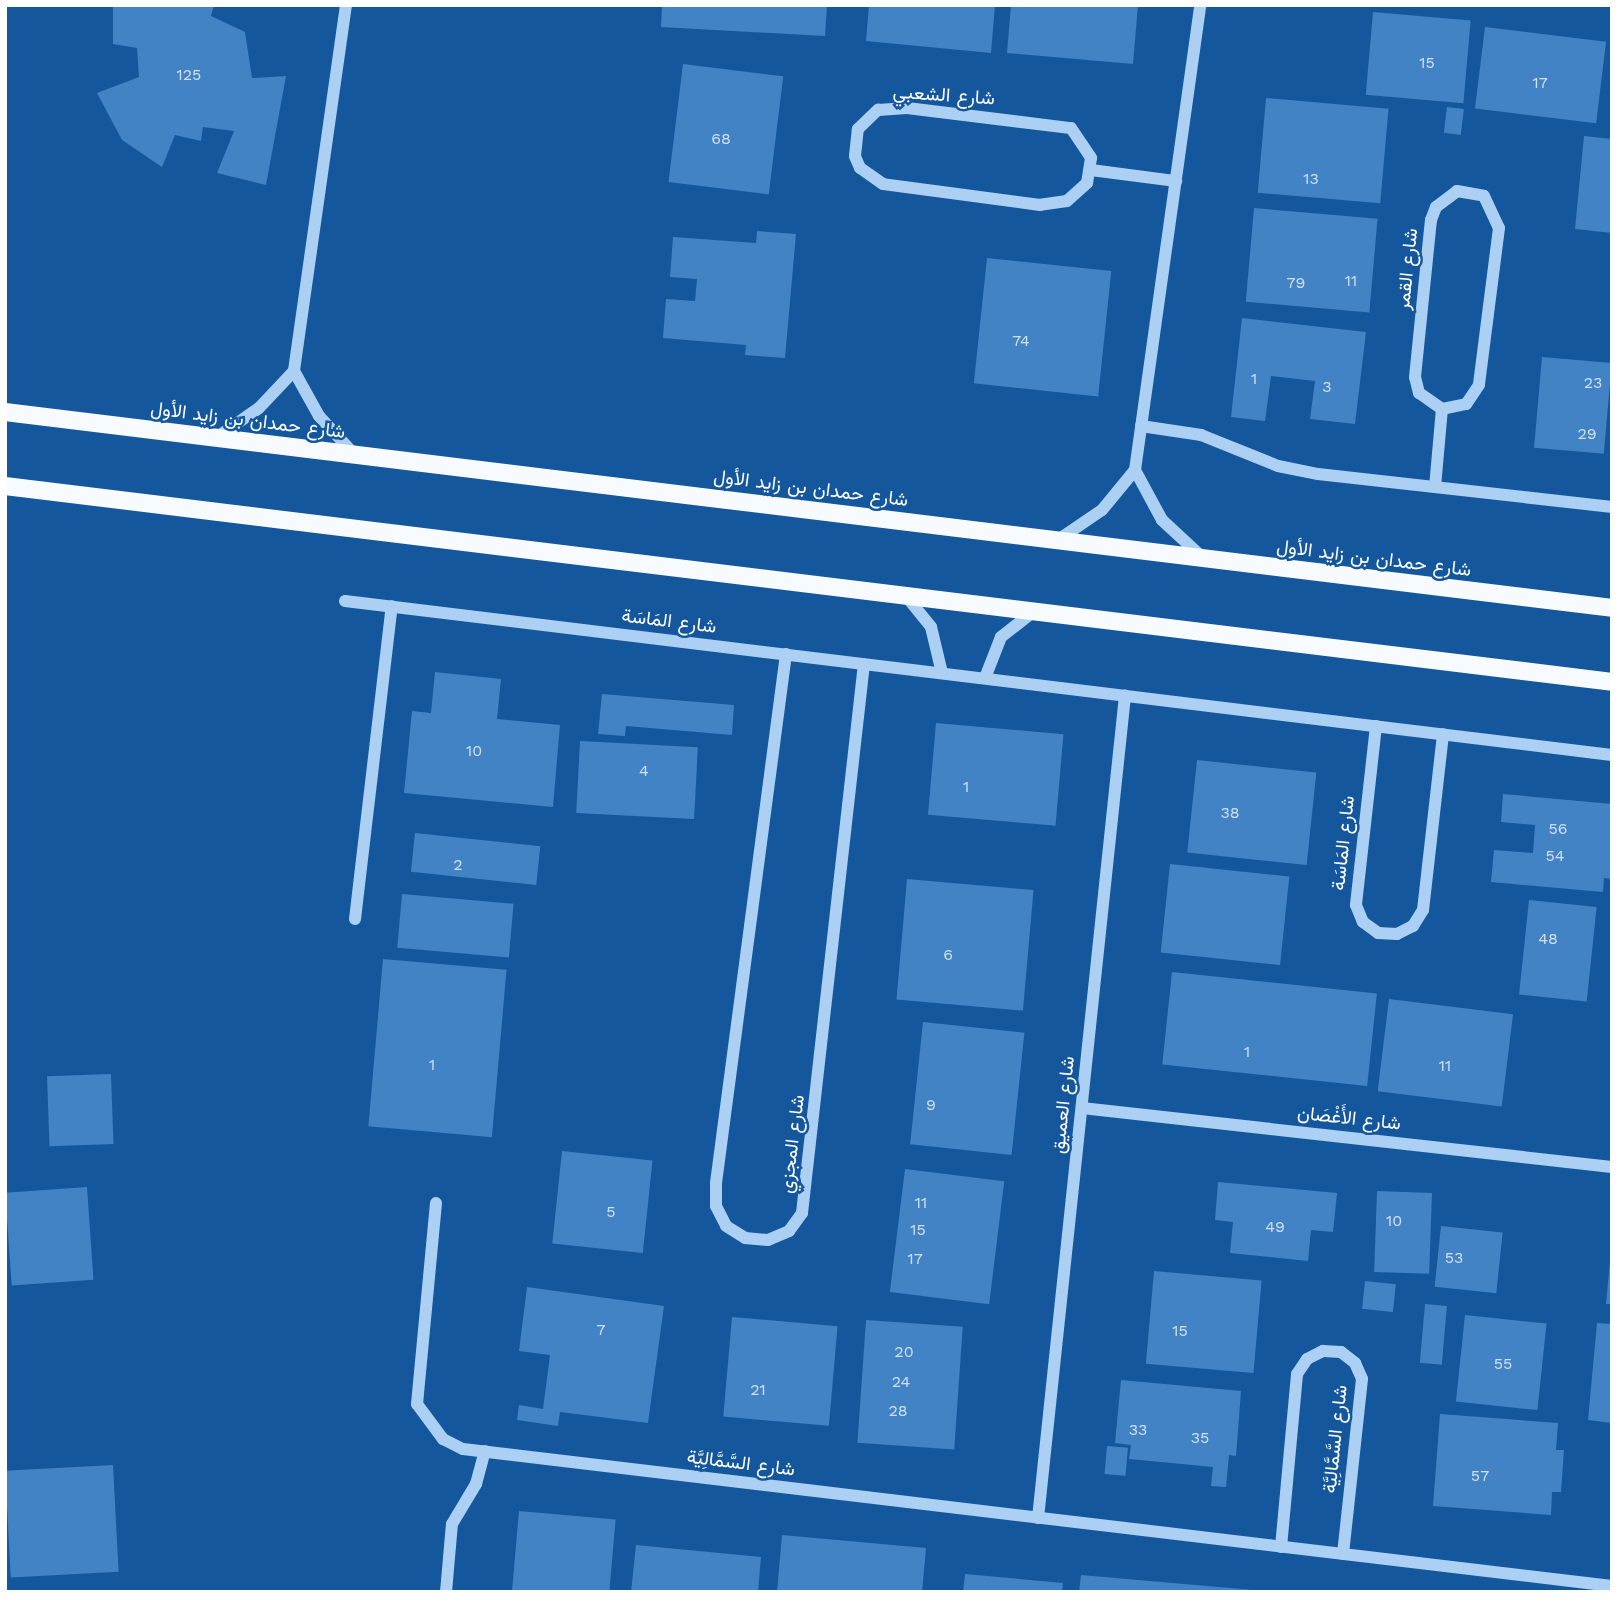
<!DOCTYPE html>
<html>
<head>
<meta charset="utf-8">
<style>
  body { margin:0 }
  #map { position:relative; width:1617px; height:1597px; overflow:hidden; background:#14579d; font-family:"Work Sans",Vazirmatn,sans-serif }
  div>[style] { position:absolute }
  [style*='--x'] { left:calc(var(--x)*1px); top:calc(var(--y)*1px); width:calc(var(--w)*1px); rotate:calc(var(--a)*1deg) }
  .building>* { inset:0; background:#4183c5; transform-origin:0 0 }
  .minor>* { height:12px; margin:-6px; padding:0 6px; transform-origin:6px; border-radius:6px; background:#abd0f3 }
  .major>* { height:18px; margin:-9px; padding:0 9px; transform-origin:9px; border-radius:9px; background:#f7fbff }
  span { translate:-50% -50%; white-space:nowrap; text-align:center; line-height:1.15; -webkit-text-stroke:5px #14579d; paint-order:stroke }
  .number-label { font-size:16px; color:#d0e0f0 }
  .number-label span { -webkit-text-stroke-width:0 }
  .street-label { font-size:19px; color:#fff }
  .frame { position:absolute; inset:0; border:7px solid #fff; pointer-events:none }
</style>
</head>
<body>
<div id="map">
  <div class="building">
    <i style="clip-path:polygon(113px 5px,214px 5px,211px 16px,245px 32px,252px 78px,286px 76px,266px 185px,217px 173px,234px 131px,203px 127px,201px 141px,175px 135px,162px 167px,122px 140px,97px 93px,139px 77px,137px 48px,113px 44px)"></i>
    <i style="clip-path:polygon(662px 5px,827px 5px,825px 36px,661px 27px)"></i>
    <i style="clip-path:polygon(869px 5px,995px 5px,991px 53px,866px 41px)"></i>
    <i style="clip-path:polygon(1011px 5px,1138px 5px,1133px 64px,1007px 53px)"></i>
    <i style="left:1373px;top:12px;width:98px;height:83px;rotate:5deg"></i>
    <i style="left:1485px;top:27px;width:122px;height:82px;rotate:7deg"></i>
    <i style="left:683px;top:64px;width:101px;height:119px;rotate:7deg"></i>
    <i style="left:1266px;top:98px;width:123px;height:95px;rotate:5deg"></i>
    <i style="left:1447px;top:107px;width:17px;height:26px;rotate:7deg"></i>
    <i style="clip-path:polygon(1584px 136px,1612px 139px,1612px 233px,1575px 229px)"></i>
    <i style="left:1254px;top:208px;width:124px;height:94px;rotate:5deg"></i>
    <i style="clip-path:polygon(757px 231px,796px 234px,785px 358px,745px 355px,746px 345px,663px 338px,666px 299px,695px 301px,697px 279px,670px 277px,673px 237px,756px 243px)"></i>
    <i style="left:987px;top:258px;width:125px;height:126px;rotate:6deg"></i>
    <i style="clip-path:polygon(1242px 318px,1366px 332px,1355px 424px,1310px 419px,1315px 381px,1271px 376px,1265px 421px,1231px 417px)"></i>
    <i style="left:1542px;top:357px;width:70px;height:91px;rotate:5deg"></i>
    <i style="clip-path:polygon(435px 672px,501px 679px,497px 719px,560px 725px,553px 807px,404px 793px,412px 711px,431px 713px)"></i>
    <i style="clip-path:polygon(602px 694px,734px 705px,732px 735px,626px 726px,625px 736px,598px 734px)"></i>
    <i style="left:936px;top:723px;width:128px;height:92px;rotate:5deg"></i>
    <i style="left:580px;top:741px;width:118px;height:72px;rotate:3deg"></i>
    <i style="left:1197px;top:760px;width:120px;height:93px;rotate:6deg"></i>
    <i style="clip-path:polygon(1503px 794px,1612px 804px,1612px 879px,1604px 878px,1603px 892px,1491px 882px,1494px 850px,1533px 853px,1535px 825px,1501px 822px)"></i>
    <i style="left:415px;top:833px;width:126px;height:39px;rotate:6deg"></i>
    <i style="left:1170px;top:864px;width:120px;height:89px;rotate:6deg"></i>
    <i style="left:907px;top:879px;width:127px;height:121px;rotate:5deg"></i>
    <i style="left:402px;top:894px;width:112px;height:54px;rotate:5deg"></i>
    <i style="left:1529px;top:900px;width:68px;height:95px;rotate:6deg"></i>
    <i style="left:383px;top:959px;width:124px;height:168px;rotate:5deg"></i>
    <i style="left:1172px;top:972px;width:206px;height:93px;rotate:6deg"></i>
    <i style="left:1389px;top:999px;width:125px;height:93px;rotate:7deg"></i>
    <i style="left:923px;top:1022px;width:102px;height:123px;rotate:6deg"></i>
    <i style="left:111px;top:1074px;width:70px;height:64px;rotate:88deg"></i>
    <i style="left:562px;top:1151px;width:91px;height:93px;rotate:6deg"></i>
    <i style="left:905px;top:1169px;width:100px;height:124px;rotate:7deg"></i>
    <i style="clip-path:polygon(1218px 1182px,1337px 1193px,1333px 1232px,1311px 1230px,1308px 1261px,1230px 1253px,1233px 1222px,1215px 1220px)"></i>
    <i style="left:87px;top:1187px;width:93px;height:82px;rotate:86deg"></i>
    <i style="left:1377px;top:1191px;width:55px;height:81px;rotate:2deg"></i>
    <i style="left:1441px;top:1226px;width:62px;height:61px;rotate:6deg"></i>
    <i style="clip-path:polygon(1610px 1261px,1612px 1261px,1612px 1304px,1606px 1304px)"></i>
    <i style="left:1154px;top:1271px;width:108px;height:93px;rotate:5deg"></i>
    <i style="left:1365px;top:1281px;width:31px;height:28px;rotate:6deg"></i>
    <i style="clip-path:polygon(527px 1287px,664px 1306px,648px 1423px,560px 1412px,558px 1426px,517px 1420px,519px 1405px,543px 1409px,550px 1355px,519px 1351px)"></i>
    <i style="left:1425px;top:1304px;width:22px;height:59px;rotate:5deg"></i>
    <i style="left:1465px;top:1315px;width:82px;height:87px;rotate:6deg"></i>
    <i style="left:732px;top:1317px;width:106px;height:100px;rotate:5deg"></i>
    <i style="left:866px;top:1320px;width:97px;height:123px;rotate:4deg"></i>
    <i style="clip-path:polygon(1597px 1323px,1612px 1324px,1612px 1423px,1588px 1420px)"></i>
    <i style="clip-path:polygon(1121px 1380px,1241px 1391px,1236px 1456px,1229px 1455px,1226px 1487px,1211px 1486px,1213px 1467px,1129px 1459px,1131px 1445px,1115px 1443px)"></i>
    <i style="clip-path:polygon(1440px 1414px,1558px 1423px,1556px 1450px,1564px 1450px,1561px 1492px,1552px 1492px,1551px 1515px,1433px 1506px)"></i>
    <i style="left:1107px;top:1446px;width:21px;height:28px;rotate:5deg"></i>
    <i style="left:113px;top:1465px;width:107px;height:108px;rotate:87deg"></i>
    <i style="left:519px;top:1511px;width:97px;height:81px;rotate:5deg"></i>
    <i style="clip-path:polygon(782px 1535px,926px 1548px,922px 1592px,777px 1592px)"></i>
    <i style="clip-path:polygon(636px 1545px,761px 1557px,758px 1592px,631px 1592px)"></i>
    <i style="clip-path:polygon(965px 1574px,1063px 1583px,1062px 1592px,963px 1592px)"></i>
    <i style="clip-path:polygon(1081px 1575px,1253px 1590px,1253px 1592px,1079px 1592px)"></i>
  </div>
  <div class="minor">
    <i style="--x:346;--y:5;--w:370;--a:98.1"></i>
    <i style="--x:294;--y:371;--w:51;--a:60.9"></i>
    <i style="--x:319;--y:416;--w:52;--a:47.4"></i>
    <i style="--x:907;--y:108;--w:165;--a:7"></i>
    <i style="--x:1071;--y:128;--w:36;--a:56"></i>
    <i style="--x:1091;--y:158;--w:25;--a:99"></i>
    <i style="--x:1087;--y:183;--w:27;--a:138"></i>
    <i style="--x:1067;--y:201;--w:27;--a:172"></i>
    <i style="--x:1040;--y:205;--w:158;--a:-172.4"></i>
    <i style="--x:883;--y:184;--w:28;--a:-145"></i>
    <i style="--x:860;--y:168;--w:13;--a:-113"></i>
    <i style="--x:855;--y:156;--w:27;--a:-84"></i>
    <i style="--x:858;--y:129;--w:28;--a:-44"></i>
    <i style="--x:878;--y:110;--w:29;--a:-4"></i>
    <i style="--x:1091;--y:170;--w:86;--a:7.4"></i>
    <i style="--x:1457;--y:191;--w:27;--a:10"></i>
    <i style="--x:1484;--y:196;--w:35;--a:65"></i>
    <i style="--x:1499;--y:228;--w:158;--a:97.3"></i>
    <i style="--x:1479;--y:385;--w:23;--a:124"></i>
    <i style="--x:1466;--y:404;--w:25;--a:168"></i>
    <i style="--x:1442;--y:409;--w:28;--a:-145"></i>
    <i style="--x:1419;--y:393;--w:16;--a:-104"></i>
    <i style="--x:1415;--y:377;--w:158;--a:-84.2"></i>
    <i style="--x:1431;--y:220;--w:14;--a:-69"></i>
    <i style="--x:1436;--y:207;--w:26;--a:-37"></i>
    <i style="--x:1141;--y:426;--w:61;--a:8.5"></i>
    <i style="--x:1201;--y:435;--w:83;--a:21.9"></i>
    <i style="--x:1278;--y:466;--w:41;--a:11.3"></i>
    <i style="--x:1318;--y:474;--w:296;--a:6.4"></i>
    <i style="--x:216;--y:438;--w:52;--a:-34.9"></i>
    <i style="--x:259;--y:408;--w:51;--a:-46.6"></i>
    <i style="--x:1135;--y:470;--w:57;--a:61.6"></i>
    <i style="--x:1162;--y:520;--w:54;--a:42.8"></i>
    <i style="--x:1435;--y:487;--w:78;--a:-84.9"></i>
    <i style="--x:1058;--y:540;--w:53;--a:-34.3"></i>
    <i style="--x:1102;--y:510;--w:52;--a:-50.5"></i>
    <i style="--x:1135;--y:470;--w:470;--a:-82"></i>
    <i style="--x:906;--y:596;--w:40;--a:51"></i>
    <i style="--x:931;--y:627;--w:47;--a:76.6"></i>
    <i style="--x:345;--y:601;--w:1276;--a:6.93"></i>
    <i style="--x:786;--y:654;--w:534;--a:97.54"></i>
    <i style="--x:716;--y:1183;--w:23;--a:90"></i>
    <i style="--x:716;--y:1206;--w:22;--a:63"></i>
    <i style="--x:726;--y:1226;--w:22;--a:32"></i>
    <i style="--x:745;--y:1238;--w:23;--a:5"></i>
    <i style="--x:768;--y:1240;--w:23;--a:-23"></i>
    <i style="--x:789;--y:1231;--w:22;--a:-54"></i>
    <i style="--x:802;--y:1213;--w:552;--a:-83.56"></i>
    <i style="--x:985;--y:678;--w:44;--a:-68.7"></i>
    <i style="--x:1001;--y:637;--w:41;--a:-38"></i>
    <i style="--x:1376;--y:726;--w:180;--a:96.4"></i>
    <i style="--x:1356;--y:905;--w:18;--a:68"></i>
    <i style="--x:1363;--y:922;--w:19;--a:36"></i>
    <i style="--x:1378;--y:933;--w:19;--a:3"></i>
    <i style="--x:1397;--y:934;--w:18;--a:-27"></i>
    <i style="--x:1413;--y:926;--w:19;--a:-58"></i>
    <i style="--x:1423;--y:910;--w:177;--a:-83.5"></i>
    <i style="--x:355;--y:919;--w:315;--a:-83.3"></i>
    <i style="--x:1082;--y:1108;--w:533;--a:6.35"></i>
    <i style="--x:436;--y:1203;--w:202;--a:95.4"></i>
    <i style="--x:417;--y:1404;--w:44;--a:53.4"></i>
    <i style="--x:443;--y:1439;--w:22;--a:27"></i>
    <i style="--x:463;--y:1449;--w:1157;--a:6.8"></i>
    <i style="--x:1038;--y:1518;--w:827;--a:-83.96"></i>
    <i style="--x:1281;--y:1547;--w:174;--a:-84.7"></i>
    <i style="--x:1297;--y:1374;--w:18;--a:-56"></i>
    <i style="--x:1307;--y:1359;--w:18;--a:-27"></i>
    <i style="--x:1323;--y:1351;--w:18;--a:3"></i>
    <i style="--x:1341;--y:1352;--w:18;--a:38"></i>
    <i style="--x:1355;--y:1363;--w:17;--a:66"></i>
    <i style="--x:1362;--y:1379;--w:176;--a:96.2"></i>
    <i style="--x:446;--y:1592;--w:68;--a:-85"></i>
    <i style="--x:452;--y:1524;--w:47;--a:-59"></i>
    <i style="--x:476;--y:1484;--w:34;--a:-75"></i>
  </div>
  <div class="major">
    <i style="--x:5;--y:412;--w:1619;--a:6.95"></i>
    <i style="--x:5;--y:486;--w:1619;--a:6.95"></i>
  </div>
  <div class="number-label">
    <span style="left:1427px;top:63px">15</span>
    <span style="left:189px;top:75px">125</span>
    <span style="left:1540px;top:83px">17</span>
    <span style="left:721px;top:139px">68</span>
    <span style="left:1311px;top:179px">13</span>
    <span style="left:1351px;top:281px">11</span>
    <span style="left:1296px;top:283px">79</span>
    <span style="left:1021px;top:341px">74</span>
    <span style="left:1254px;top:379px">1</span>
    <span style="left:1593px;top:383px">23</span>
    <span style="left:1327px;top:387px">3</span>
    <span style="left:1587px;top:434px">29</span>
    <span style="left:474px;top:751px">10</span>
    <span style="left:644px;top:771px">4</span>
    <span style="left:966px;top:787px">1</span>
    <span style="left:1230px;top:813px">38</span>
    <span style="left:1558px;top:829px">56</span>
    <span style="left:1555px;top:856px">54</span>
    <span style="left:458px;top:865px">2</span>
    <span style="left:1548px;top:939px">48</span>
    <span style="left:948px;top:955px">6</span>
    <span style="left:1247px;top:1052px">1</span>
    <span style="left:432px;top:1065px">1</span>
    <span style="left:1445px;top:1066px">11</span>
    <span style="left:931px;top:1105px">9</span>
    <span style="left:921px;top:1203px">11</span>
    <span style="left:611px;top:1212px">5</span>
    <span style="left:1394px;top:1221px">10</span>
    <span style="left:1275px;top:1227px">49</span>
    <span style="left:918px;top:1230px">15</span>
    <span style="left:1454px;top:1258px">53</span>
    <span style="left:915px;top:1259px">17</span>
    <span style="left:601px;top:1330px">7</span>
    <span style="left:1180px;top:1331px">15</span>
    <span style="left:904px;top:1352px">20</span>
    <span style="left:1503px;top:1364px">55</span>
    <span style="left:901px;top:1382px">24</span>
    <span style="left:758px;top:1390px">21</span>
    <span style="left:898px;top:1411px">28</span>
    <span style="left:1138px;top:1430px">33</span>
    <span style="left:1200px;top:1438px">35</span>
    <span style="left:1480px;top:1476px">57</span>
  </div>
  <div class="street-label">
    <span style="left:944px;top:95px;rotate:4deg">شارع الشعبي</span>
    <span style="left:1407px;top:269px;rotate:-84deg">شارع القمر</span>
    <span style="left:248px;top:420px;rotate:7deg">شارع حمدان بن زايد الأول</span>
    <span style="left:811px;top:488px;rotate:7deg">شارع حمدان بن زايد الأول</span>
    <span style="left:1374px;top:558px;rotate:7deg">شارع حمدان بن زايد الأول</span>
    <span style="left:669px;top:621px;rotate:7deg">شارع المَاسَة</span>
    <span style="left:1343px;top:843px;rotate:-84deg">شارع المَاسَة</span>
    <span style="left:1063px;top:1105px;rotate:-84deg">شارع العميق</span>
    <span style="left:1349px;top:1118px;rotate:6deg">شارع الأَغْصَان</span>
    <span style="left:792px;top:1144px;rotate:-83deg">شارع المجزي</span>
    <span style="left:1335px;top:1439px;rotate:-84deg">شارع السَّمَّالِيَّة</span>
    <span style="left:741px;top:1463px;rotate:7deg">شارع السَّمَّالِيَّة</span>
  </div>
  <div class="frame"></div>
</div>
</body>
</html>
